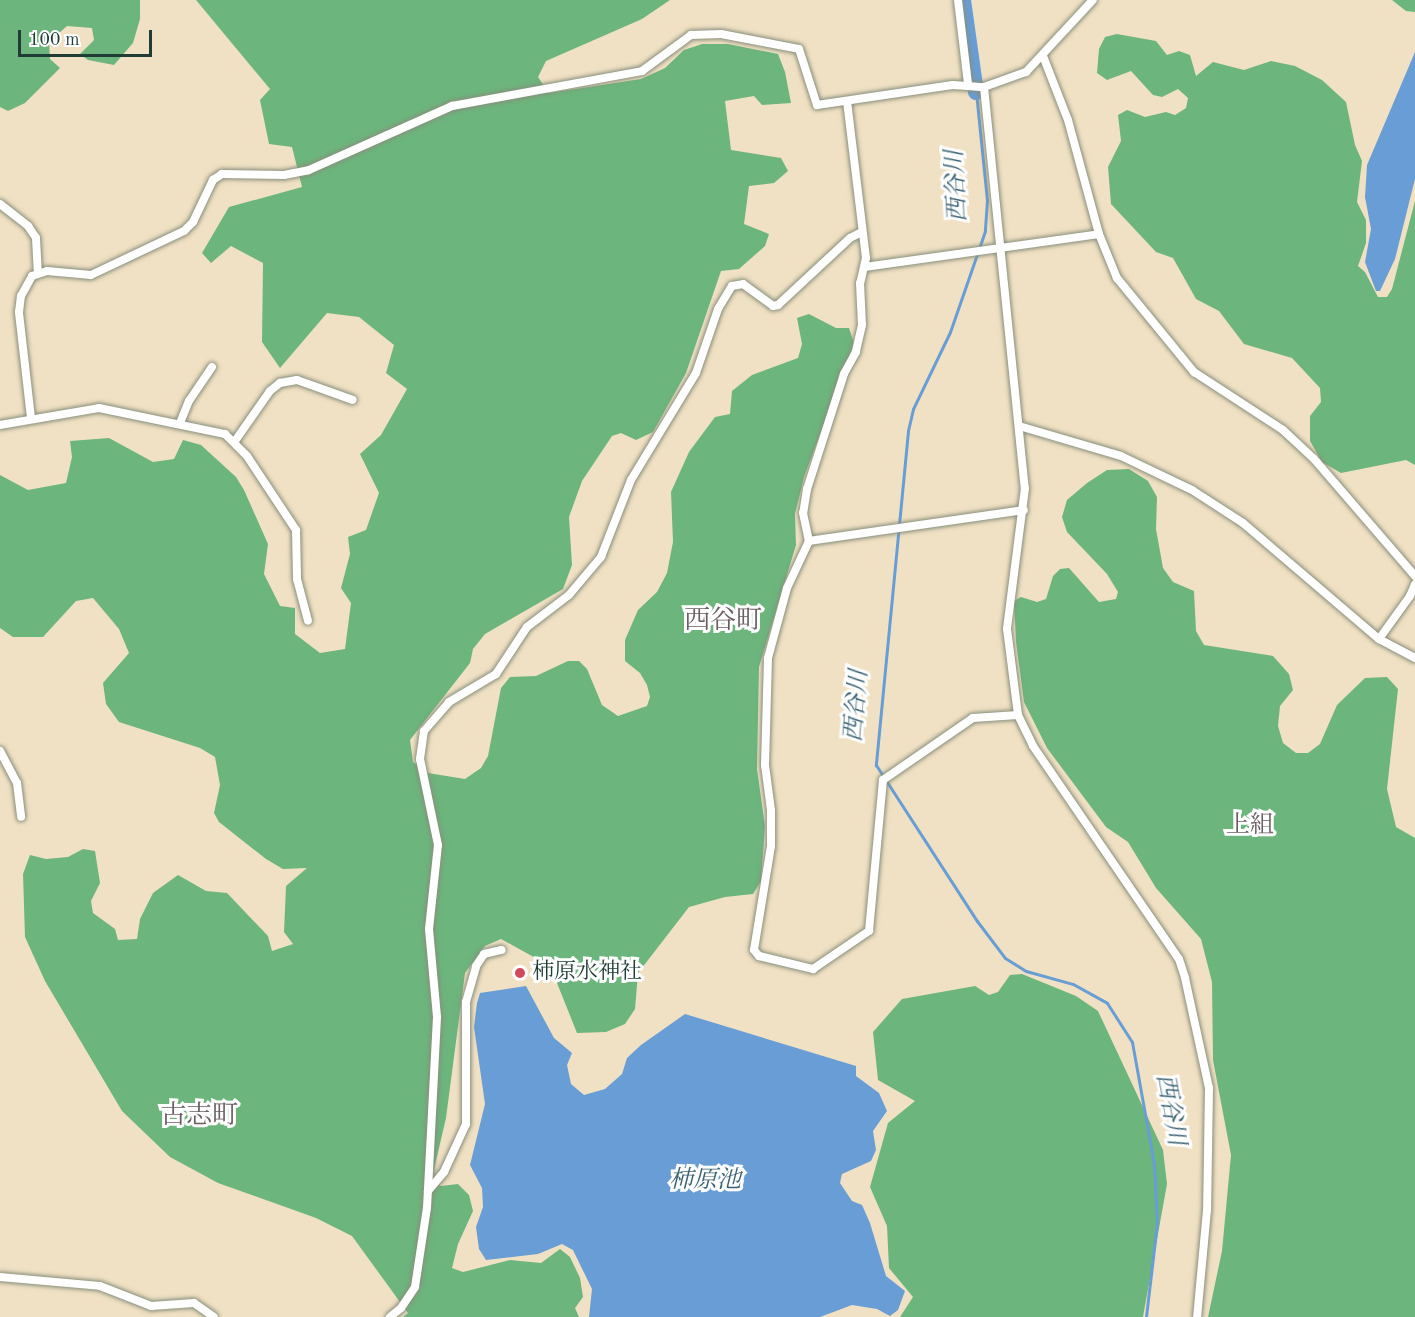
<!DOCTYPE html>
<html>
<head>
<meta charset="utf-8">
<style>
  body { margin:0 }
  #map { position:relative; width:1415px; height:1317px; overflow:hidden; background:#f1e1c4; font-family:"Old Standard TT","Noto Serif JP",serif }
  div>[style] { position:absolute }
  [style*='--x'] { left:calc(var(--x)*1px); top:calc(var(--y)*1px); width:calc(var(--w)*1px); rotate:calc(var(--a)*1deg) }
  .forest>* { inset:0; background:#6cb57d }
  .water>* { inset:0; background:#689dd5 }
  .stream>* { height:3px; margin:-1.5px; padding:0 1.5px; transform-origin:1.5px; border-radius:1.5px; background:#689dd5 }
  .river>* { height:16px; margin:-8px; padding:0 8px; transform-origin:8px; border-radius:8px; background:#689dd5 }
  .roads { filter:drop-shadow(0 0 2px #888f7c) drop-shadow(0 0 2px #888f7c) }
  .street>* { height:8px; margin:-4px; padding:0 4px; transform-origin:4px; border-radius:4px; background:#fff }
  .dots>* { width:16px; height:16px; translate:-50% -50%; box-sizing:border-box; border:3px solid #fff; border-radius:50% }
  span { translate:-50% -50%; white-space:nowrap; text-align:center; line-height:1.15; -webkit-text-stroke:6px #fff; paint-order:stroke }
  .poi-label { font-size:22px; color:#1f3d34 }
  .left { translate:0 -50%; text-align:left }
  .water-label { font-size:24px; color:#3c6374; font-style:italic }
  .neighbourhood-label { font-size:24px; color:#695e62 }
  .quarter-label { font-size:26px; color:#695e62 }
  .scale { position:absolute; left:18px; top:30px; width:134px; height:27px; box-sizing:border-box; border:3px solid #1f3d34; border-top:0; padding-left:8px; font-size:18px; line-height:21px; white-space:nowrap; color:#1f3d34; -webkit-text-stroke:4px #fff; paint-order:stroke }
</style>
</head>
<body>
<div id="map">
  <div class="forest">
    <i style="clip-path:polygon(0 0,140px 0,140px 19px,133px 43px,114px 65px,88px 60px,80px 54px,94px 40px,92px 28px,67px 26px,49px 42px,50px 59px,60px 68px,25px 103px,8px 111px,0 107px)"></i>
    <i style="clip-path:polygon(196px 0,670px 0,642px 19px,546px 61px,538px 77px,549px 93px,641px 79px,665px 68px,684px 50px,702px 44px,728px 44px,778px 54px,785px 72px,791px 103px,762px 105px,754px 96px,725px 101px,731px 150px,781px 158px,788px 171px,774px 183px,749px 186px,744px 224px,769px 234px,765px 246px,739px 269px,721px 271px,686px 373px,653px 432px,636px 440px,621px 433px,612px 436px,582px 481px,569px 517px,572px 565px,563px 589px,485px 634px,473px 649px,470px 663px,410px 740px,413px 762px,428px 773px,465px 779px,481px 768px,488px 756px,501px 688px,510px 677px,536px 676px,568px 661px,579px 661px,587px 669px,602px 705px,618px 716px,647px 706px,650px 697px,647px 685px,640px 673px,625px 661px,625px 640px,638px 610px,657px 592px,667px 573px,673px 542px,671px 492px,689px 452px,715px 417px,730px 414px,732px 391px,752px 375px,798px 358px,802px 344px,797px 318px,809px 314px,836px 328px,849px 328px,854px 343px,804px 477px,795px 514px,796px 545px,759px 667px,757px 769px,765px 826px,761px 881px,753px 894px,725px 897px,689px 907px,638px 973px,635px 1009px,625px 1024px,606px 1032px,577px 1033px,553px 973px,539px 960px,501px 939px,485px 946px,465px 973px,446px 1118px,431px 1182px,441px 1186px,458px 1184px,469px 1195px,473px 1211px,458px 1244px,452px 1268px,463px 1272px,510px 1260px,541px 1263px,560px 1249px,570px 1257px,580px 1278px,583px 1297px,575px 1308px,579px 1317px,403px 1317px,408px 1313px,352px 1236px,316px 1218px,218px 1183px,170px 1157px,122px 1111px,45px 981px,25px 937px,23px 874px,30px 855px,46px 859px,68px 857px,83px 849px,95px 851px,100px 883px,91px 901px,93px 913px,115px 929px,118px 940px,137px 939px,140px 919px,153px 893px,178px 875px,206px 891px,227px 893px,268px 936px,272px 951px,293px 944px,284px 932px,286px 886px,307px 868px,283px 869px,266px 859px,219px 822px,214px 813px,220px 785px,215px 757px,200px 748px,119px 722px,106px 704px,103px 683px,129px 653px,119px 629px,93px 598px,76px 601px,43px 637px,13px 637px,0 628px,0 475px,28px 490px,66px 483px,72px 457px,70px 441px,109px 438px,153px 462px,174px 459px,183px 440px,201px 445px,236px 477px,244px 490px,268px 544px,264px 574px,280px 606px,295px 608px,295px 634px,320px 653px,345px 649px,351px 603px,341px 588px,350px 554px,348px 537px,366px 530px,379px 493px,360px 454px,381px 435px,407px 389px,386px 373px,394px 345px,359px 317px,327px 313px,280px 368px,262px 342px,263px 263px,231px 246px,211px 263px,202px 253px,229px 207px,302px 187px,292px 147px,269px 144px,260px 100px,270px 89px)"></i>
    <i style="clip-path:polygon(1392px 0,1415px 0,1415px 12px,1406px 11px)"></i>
    <i style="clip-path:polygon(1117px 34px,1156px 41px,1167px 55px,1179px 51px,1190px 55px,1196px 76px,1213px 62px,1244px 70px,1271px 61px,1295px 66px,1322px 80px,1346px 102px,1355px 145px,1362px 161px,1357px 202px,1366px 220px,1366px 243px,1358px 266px,1365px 272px,1378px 297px,1387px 297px,1392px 289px,1415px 201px,1415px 465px,1406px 460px,1341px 473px,1322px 462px,1310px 441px,1310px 416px,1321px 402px,1320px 388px,1292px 358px,1244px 344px,1219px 311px,1196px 299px,1173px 258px,1156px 252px,1111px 204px,1108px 167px,1121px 141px,1118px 115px,1127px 110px,1145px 117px,1166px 112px,1175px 115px,1186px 108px,1188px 98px,1178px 89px,1162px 97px,1153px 95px,1131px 71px,1107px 80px,1097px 73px,1099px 49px,1105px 37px)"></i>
    <i style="clip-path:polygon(1129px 469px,1148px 481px,1157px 497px,1156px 529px,1163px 568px,1173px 582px,1194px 591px,1196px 631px,1204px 645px,1273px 656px,1289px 674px,1293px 690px,1280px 706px,1278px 726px,1283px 743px,1296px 753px,1308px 753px,1320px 744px,1337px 705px,1365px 678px,1387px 677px,1398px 689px,1387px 789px,1396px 827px,1415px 838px,1415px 1317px,1208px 1317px,1222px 1251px,1231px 1155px,1213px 1060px,1212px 982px,1201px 939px,1156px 888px,1128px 842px,1106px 827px,1047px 748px,1024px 702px,1016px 642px,1014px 601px,1021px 597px,1037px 602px,1046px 599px,1053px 576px,1060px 569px,1069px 568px,1099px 602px,1116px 599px,1118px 592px,1107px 574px,1067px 532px,1062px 517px,1067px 500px,1087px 483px,1107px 470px)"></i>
    <i style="clip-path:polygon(1022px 974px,1076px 996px,1098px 1011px,1163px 1150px,1167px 1184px,1143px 1317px,900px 1317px,913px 1297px,889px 1268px,887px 1226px,870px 1187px,888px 1123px,915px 1101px,878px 1080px,873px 1032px,902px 999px,975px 986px,989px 995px,998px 992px,1010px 975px)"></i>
  </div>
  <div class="water">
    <i style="clip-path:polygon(1415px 52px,1415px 179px,1395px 259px,1380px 291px,1376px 291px,1365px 262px,1371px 229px,1365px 197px,1367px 165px)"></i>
    <i style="clip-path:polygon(526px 986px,554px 1038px,572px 1053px,567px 1065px,571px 1084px,584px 1095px,605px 1089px,622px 1074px,627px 1058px,641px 1045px,685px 1014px,856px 1066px,856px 1076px,879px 1093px,887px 1111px,873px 1131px,876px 1150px,871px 1161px,842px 1174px,840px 1183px,852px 1201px,862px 1205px,870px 1223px,886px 1276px,905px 1291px,898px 1310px,890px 1316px,877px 1309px,852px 1305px,820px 1317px,589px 1317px,592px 1289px,573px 1250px,562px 1244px,538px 1254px,486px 1260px,479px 1249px,476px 1227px,483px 1207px,482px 1188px,470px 1165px,485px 1104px,474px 1027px,477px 1003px,480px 993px)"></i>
  </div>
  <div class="stream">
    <i style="--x:976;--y:92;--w:109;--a:84.2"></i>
    <i style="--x:987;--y:200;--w:31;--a:94"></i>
    <i style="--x:985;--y:231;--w:107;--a:109.1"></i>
    <i style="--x:950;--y:332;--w:85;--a:115.7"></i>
    <i style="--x:913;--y:409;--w:23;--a:103"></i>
    <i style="--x:908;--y:431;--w:336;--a:95.5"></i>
    <i style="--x:876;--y:765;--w:186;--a:57.1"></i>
    <i style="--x:977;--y:921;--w:46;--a:52.9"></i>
    <i style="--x:1005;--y:958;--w:25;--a:32"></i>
    <i style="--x:1026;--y:971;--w:49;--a:15.5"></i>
    <i style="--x:1073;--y:984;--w:39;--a:29"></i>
    <i style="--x:1107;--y:1003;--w:46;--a:57.3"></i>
    <i style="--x:1132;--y:1042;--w:124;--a:79.8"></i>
    <i style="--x:1154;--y:1164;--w:59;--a:87.1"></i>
    <i style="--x:1157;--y:1223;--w:95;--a:96.7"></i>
  </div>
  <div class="river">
    <i style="--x:963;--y:0;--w:93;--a:82"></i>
  </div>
  <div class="roads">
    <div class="street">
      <i style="--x:958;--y:0;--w:85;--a:83.2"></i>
      <i style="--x:1043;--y:56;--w:69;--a:68.7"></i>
      <i style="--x:1068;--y:120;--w:118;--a:74.8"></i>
      <i style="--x:1099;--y:234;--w:48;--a:67.8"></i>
      <i style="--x:1117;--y:278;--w:122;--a:50.7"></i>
      <i style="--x:1194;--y:372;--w:106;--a:33.1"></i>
      <i style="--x:1283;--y:430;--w:42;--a:43.1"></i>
      <i style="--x:1314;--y:459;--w:155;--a:49.2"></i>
      <i style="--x:984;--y:87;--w:403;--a:84.2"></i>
      <i style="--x:1025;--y:488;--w:142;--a:97.3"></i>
      <i style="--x:1007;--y:629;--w:87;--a:82.7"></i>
      <i style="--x:1018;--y:715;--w:34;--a:64"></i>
      <i style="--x:1033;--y:746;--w:258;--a:55.6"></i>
      <i style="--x:1179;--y:959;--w:20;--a:72"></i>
      <i style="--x:1185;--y:978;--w:113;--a:77.7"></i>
      <i style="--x:1209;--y:1088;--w:122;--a:90.9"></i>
      <i style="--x:1207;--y:1210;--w:107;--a:95.3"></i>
      <i style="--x:847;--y:101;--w:158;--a:83.1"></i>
      <i style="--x:866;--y:258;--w:26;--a:103"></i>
      <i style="--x:860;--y:283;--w:42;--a:87.3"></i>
      <i style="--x:862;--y:325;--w:28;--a:103"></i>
      <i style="--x:856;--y:352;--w:25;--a:119"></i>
      <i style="--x:844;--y:374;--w:121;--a:107.8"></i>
      <i style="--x:807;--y:489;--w:24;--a:99"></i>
      <i style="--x:803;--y:513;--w:29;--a:78"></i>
      <i style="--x:809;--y:541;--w:52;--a:115.1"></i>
      <i style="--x:787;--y:588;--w:73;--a:105.2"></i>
      <i style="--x:768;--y:658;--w:107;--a:91.6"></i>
      <i style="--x:765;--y:765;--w:45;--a:82.4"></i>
      <i style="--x:771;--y:810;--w:36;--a:90"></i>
      <i style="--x:771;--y:846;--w:105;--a:99.3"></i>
      <i style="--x:754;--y:950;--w:8;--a:50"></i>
      <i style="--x:759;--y:956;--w:56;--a:13.5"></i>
      <i style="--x:813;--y:969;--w:68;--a:-34.2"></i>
      <i style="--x:869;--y:931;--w:152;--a:-84.7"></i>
      <i style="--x:883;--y:780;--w:109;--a:-34.6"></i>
      <i style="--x:973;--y:718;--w:45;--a:-3.8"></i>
      <i style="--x:0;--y:204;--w:36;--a:38"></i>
      <i style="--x:28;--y:226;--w:14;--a:56"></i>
      <i style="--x:36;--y:238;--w:34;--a:87"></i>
      <i style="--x:865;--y:267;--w:236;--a:-8"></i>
      <i style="--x:31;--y:418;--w:107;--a:-96.5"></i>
      <i style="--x:19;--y:312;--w:16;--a:-83"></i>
      <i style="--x:21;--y:296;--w:23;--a:-61"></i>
      <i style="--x:32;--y:276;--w:16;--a:-18"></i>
      <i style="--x:47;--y:271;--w:44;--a:5.2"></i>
      <i style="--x:91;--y:275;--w:103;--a:-25.3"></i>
      <i style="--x:184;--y:231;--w:13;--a:-45"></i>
      <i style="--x:193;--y:222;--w:47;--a:-64.5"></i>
      <i style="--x:213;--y:180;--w:11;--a:-34"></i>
      <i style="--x:222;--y:174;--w:62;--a:0.9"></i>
      <i style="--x:284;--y:175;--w:25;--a:-11"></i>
      <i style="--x:309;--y:170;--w:157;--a:-24.1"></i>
      <i style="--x:452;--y:106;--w:193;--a:-10.4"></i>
      <i style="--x:642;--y:71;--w:61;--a:-36.3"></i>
      <i style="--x:691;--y:35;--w:30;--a:-2"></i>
      <i style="--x:721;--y:34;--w:79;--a:10.9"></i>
      <i style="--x:799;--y:49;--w:59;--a:72.2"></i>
      <i style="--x:817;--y:105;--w:137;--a:-8.4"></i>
      <i style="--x:953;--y:85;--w:31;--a:4"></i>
      <i style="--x:984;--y:87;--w:45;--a:-19.7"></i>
      <i style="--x:1026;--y:72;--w:98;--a:-47.1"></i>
      <i style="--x:180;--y:423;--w:24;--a:-68"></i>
      <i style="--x:189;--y:401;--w:41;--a:-55.9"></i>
      <i style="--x:0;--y:425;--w:100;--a:-9.7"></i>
      <i style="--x:99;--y:408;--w:129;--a:11.7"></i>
      <i style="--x:225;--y:434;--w:31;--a:45"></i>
      <i style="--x:247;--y:456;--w:89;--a:56.5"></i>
      <i style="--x:296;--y:530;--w:49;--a:88.8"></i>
      <i style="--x:297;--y:579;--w:43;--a:75.3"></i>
      <i style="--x:1019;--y:426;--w:106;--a:16.4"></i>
      <i style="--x:1121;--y:456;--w:79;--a:25.6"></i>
      <i style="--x:1192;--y:490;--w:61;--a:32.9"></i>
      <i style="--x:1243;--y:523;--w:179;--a:40.5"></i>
      <i style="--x:1379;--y:639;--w:41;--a:27.8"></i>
      <i style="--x:235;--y:441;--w:61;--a:-55"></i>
      <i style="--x:270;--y:391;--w:13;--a:-39"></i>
      <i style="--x:280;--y:383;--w:17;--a:-10"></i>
      <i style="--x:297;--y:380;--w:59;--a:19.7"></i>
      <i style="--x:809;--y:541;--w:217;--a:-8.2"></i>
      <i style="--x:1379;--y:639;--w:53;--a:-54.2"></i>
      <i style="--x:1410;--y:596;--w:13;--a:-67"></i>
      <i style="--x:0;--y:751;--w:36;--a:62"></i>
      <i style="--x:17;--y:783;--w:34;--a:83"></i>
      <i style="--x:428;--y:1191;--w:25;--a:-50"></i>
      <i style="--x:444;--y:1172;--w:53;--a:-65.4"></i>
      <i style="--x:466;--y:1124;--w:122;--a:-90"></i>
      <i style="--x:466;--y:1002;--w:37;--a:-74"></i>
      <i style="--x:476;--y:966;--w:14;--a:-56"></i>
      <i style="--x:484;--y:954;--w:18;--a:-13"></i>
      <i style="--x:0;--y:1277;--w:100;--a:5.1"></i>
      <i style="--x:100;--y:1286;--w:55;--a:21.4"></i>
      <i style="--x:151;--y:1306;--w:43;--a:-4"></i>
      <i style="--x:194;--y:1303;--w:24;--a:35"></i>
      <i style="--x:390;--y:1317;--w:14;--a:-39"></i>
      <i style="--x:401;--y:1308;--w:25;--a:-56"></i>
      <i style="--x:415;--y:1287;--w:80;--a:-81.4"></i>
      <i style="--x:427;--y:1208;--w:191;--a:-87"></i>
      <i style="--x:437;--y:1017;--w:88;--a:-95.2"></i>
      <i style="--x:429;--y:929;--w:84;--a:-83.9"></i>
      <i style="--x:438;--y:845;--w:88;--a:-101.8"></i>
      <i style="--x:420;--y:759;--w:28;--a:-82"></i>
      <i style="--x:424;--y:731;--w:38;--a:-49"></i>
      <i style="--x:449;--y:702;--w:55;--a:-30.8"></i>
      <i style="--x:496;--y:674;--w:56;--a:-56.6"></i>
      <i style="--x:527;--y:627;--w:53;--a:-37.3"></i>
      <i style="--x:569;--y:595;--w:50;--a:-49.9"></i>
      <i style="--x:601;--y:557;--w:83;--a:-68.7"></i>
      <i style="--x:631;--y:480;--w:125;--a:-58.7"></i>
      <i style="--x:696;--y:373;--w:68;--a:-71"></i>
      <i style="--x:718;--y:309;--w:27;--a:-59"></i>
      <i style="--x:732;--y:286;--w:11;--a:-10"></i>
      <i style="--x:743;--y:284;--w:37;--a:36"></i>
      <i style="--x:773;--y:306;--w:5;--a:-11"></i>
      <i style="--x:778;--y:305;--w:98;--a:-42.9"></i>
      <i style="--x:850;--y:238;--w:13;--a:-27"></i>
    </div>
  </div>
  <div class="dots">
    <i style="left:520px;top:973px;background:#d1495b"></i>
  </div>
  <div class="poi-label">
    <span class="left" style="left:532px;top:973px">柿原水神社</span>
  </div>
  <div class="water-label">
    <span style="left:958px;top:186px;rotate:-93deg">西谷川</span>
    <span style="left:858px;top:706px;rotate:-85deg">西谷川</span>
    <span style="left:1169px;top:1110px;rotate:80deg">西谷川</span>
    <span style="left:705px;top:1182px">柿原池</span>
  </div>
  <div class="neighbourhood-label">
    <span style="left:1250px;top:827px">上組</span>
  </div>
  <div class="quarter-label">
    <span style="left:723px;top:622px">西谷町</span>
    <span style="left:199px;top:1117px">古志町</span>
  </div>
  <div class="scale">100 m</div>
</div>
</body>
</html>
